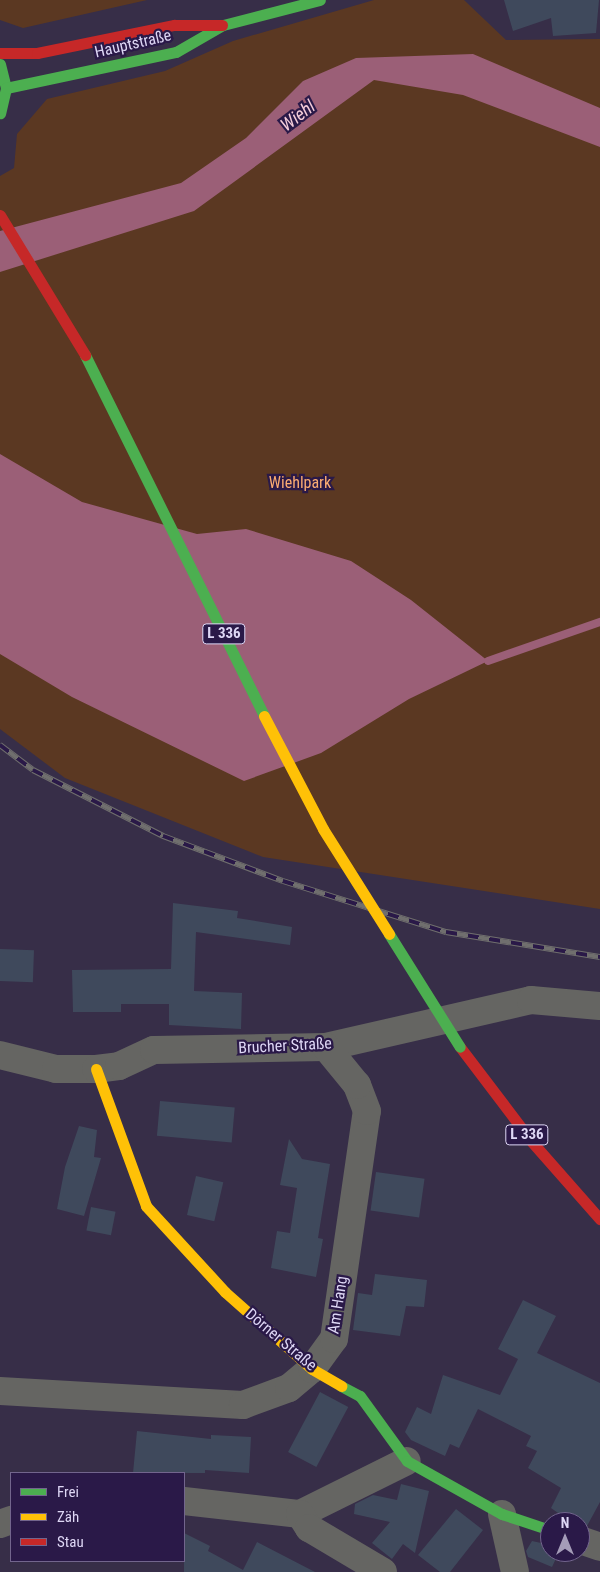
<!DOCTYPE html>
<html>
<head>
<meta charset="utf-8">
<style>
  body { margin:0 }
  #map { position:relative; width:600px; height:1572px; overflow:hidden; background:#372e48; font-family:"Roboto Condensed",sans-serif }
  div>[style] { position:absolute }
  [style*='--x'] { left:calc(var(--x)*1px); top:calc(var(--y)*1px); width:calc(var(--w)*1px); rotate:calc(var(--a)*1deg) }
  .green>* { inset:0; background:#5b3822 }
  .water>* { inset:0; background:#9b5f77 }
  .stream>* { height:8px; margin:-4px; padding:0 4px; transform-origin:4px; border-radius:4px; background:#9b5f77 }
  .building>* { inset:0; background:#3f495c; transform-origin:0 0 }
  .street>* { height:28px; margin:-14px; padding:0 14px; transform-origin:14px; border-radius:14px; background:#656562 }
  .fast>* { height:11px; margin:-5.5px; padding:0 5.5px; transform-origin:5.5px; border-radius:5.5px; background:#4caf50 }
  .slow>* { height:11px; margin:-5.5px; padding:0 5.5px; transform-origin:5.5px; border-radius:5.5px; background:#ffc107 }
  .jam>* { height:11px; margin:-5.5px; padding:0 5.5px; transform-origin:5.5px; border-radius:5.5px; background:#c62828 }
  .rail>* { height:5.5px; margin-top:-2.75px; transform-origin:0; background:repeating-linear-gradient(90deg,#2a1948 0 11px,#706f6e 0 22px); box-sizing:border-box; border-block:1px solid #706f6e }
  .fast-bridge>* { height:11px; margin:-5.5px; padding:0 5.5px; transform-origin:5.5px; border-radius:5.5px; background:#4caf50 }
  .slow-bridge>* { height:11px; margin:-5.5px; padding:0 5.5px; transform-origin:5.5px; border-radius:5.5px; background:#ffc107 }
  .jam-bridge>* { height:11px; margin:-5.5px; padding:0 5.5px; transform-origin:5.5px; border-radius:5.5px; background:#c62828 }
  span { translate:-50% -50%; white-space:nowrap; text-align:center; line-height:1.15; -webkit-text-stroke:4.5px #2a1948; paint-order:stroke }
  .shield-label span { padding:1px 4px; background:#2a1948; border:1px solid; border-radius:4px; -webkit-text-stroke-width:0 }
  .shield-label { font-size:15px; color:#ded7f5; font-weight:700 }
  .street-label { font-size:16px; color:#ded7f5 }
  .park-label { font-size:16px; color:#fbac72 }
  .water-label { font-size:18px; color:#f5cdda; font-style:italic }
  .legend { position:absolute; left:10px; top:1472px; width:175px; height:90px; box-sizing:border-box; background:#2a1948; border:1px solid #72658d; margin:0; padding:6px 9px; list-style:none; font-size:15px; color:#ded7f5 }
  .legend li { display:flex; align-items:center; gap:10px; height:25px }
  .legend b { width:25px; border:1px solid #72658d }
  .north { position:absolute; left:540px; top:1512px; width:50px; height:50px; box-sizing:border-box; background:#2a1948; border:1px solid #72658d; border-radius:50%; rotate:0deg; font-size:14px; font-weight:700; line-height:20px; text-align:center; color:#ded7f5 }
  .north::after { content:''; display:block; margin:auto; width:18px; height:22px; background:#a49cb8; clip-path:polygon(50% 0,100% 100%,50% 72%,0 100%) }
</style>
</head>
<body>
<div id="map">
  <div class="green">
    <i style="clip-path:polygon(0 0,147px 0,23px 28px,0 20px)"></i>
    <i style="clip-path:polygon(374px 0,464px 0,506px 40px,600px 39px,600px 909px,263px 857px,65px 778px,0 729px,0 176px,14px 168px,17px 134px,47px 99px,165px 71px,233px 41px)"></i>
  </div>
  <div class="water">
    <i style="clip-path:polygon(473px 54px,600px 108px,600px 147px,463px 95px,374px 80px,194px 211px,0 272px,0 231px,181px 183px,246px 138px,303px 81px,356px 58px)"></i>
    <i style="clip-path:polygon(0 454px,82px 502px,197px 534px,246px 529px,351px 561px,411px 600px,488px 661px,409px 699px,321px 753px,244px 781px,72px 697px,0 654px)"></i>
  </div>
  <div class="stream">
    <i style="--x:488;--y:661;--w:119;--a:-19.2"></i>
  </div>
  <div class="building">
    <i style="clip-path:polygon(504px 0,599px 0,596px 33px,553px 36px,551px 18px,513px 31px)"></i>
    <i style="clip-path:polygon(173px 903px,238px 911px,237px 918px,292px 927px,290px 945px,196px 932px,194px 991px,242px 993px,241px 1029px,169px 1025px,169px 1004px,121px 1004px,121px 1012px,73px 1012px,72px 970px,171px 969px)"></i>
    <i style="left:0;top:949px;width:34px;height:32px;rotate:2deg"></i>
    <i style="left:160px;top:1101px;width:75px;height:35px;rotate:5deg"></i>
    <i style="clip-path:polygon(79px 1126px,97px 1130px,94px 1157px,101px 1158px,84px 1216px,57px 1209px,65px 1167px)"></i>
    <i style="clip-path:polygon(289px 1139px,302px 1159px,330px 1164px,318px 1238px,323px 1239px,316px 1277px,271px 1268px,277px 1231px,290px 1233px,297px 1188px,280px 1185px)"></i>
    <i style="left:376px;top:1172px;width:49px;height:39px;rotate:8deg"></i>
    <i style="left:196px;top:1176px;width:28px;height:40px;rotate:13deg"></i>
    <i style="left:91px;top:1207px;width:25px;height:24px;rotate:11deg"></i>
    <i style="clip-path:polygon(375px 1274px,427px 1280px,424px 1307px,406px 1306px,400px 1336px,353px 1330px,358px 1293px,372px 1295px)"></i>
    <i style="clip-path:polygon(523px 1300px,556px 1316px,537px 1353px,600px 1383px,600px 1502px,587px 1526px,571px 1522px,551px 1508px,561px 1488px,528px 1468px,537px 1451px,526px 1446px,531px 1436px,478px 1409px,459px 1448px,450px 1444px,445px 1456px,411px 1440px,405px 1432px,417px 1407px,431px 1414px,443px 1375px,500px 1395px,518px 1359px,498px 1349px)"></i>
    <i style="left:320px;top:1392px;width:32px;height:68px;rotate:28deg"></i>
    <i style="clip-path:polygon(137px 1431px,211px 1439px,211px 1435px,251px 1437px,249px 1473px,205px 1470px,205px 1473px,133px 1473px)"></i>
    <i style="clip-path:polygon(401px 1484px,429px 1491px,415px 1553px,403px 1544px,392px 1559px,372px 1543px,390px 1522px,354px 1514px,355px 1504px,373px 1495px,397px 1500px)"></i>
    <i style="clip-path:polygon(456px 1509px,483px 1530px,450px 1572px,440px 1572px,418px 1555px)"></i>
    <i style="clip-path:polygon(184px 1533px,210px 1546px,208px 1551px,243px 1570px,257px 1542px,315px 1572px,184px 1572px)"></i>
    <i style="clip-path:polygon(532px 1541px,550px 1545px,550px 1552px,559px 1552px,552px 1567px,528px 1557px,526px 1551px)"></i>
  </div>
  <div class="street">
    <i style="--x:0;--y:1055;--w:58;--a:14"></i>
    <i style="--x:56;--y:1069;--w:40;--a:0"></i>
    <i style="--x:96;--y:1069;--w:23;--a:-7"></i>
    <i style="--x:119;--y:1066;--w:38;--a:-25"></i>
    <i style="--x:154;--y:1050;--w:172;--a:-1"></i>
    <i style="--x:326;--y:1047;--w:210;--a:-12.9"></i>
    <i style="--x:531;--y:1000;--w:69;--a:5"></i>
    <i style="--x:0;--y:1391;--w:243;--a:3.3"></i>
    <i style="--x:243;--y:1405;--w:49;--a:-20.3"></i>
    <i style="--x:289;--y:1388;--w:30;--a:-40"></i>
    <i style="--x:312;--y:1369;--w:37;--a:-54"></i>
    <i style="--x:334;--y:1339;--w:230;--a:-81.8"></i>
    <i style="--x:367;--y:1111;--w:28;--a:-111"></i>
    <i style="--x:357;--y:1085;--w:49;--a:-129.2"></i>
    <i style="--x:184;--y:1501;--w:117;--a:6.4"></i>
    <i style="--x:300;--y:1514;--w:119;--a:-26.4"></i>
    <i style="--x:300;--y:1514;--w:17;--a:57"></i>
    <i style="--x:309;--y:1528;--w:86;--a:30.7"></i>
    <i style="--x:502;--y:1514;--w:59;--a:77.4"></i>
    <i style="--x:0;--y:1524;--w:12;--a:-20"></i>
    <i style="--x:580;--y:1540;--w:21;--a:19"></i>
  </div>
  <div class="fast">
    <i style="--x:0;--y:64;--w:25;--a:76"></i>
    <i style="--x:6;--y:88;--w:26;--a:103"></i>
    <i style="--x:6;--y:88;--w:174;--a:-12"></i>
    <i style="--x:176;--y:52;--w:54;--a:-29.9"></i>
    <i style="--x:223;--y:25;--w:100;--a:-14.5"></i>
    <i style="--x:341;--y:1386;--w:21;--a:28"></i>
    <i style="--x:360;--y:1396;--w:80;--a:54.1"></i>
    <i style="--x:407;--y:1461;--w:109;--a:29.2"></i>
    <i style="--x:502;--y:1514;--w:51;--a:18.4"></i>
  </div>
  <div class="slow">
    <i style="--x:96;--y:1069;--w:146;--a:69.9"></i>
    <i style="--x:146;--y:1206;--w:117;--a:47.4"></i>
    <i style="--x:225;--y:1292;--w:116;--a:41.5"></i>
    <i style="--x:312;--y:1369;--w:34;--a:30"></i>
  </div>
  <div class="jam">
    <i style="--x:0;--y:53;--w:37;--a:0"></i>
    <i style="--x:37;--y:53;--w:140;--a:-11.6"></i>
    <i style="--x:174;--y:25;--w:48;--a:0"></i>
    <i style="--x:460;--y:1047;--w:119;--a:52.8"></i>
    <i style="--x:532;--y:1142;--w:103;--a:48.6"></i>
  </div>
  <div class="rail">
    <i style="--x:0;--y:745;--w:41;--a:37.1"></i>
    <i style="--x:33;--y:770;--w:146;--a:26.9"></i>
    <i style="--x:163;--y:836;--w:128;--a:20.6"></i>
    <i style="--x:283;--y:881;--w:171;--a:17.4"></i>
    <i style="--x:446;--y:932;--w:156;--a:9.2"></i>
  </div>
  <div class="fast-bridge">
    <i style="--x:85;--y:355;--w:403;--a:63.6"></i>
    <i style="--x:389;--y:934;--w:133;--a:57.9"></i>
  </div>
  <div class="slow-bridge">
    <i style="--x:264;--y:716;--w:127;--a:62.4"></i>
    <i style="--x:323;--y:829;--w:124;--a:57.8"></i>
  </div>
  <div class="jam-bridge">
    <i style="--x:0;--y:215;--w:164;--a:58.7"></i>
  </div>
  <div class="shield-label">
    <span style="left:224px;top:634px">L 336</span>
    <span style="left:527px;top:1135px">L 336</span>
  </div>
  <div class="street-label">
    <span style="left:133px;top:44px;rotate:-13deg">Hauptstraße</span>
    <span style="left:285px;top:1046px;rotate:-3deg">Brucher Straße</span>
    <span style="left:338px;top:1305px;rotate:-81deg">Am Hang</span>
    <span style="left:281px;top:1340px;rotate:40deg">Dörner Straße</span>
  </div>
  <div class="park-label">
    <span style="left:300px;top:483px">Wiehlpark</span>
  </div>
  <div class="water-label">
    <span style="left:298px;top:116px;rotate:-37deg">Wiehl</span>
  </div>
  <ul class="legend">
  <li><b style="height:6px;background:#4caf50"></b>Frei</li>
  <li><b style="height:6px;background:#ffc107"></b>Zäh</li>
  <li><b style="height:6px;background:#c62828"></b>Stau</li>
  </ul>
  <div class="north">N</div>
</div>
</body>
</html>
